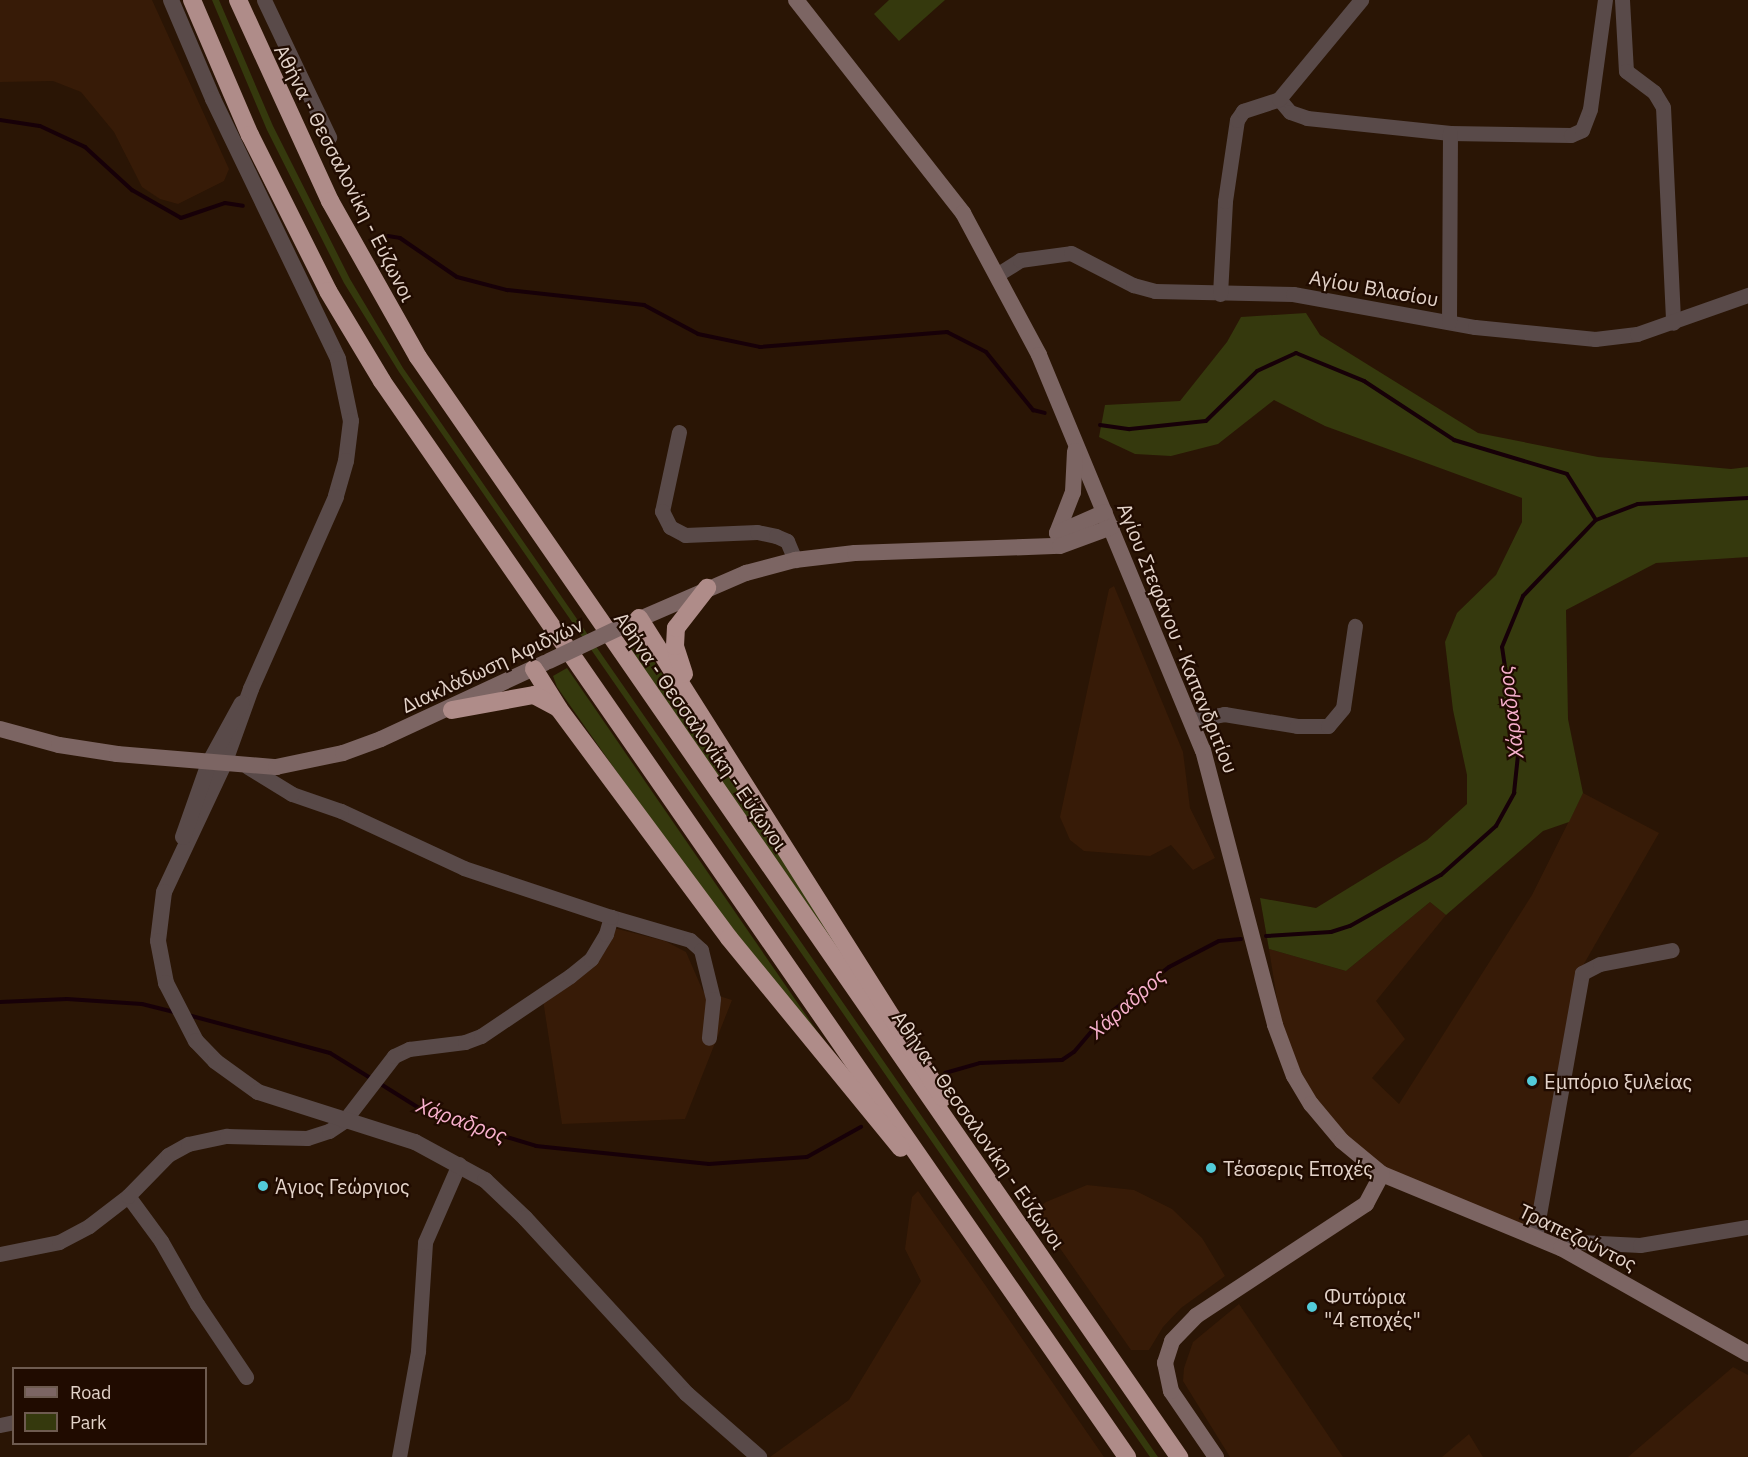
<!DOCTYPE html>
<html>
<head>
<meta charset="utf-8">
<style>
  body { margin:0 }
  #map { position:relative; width:1748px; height:1457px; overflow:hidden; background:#2a1505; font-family:"IBM Plex Sans",sans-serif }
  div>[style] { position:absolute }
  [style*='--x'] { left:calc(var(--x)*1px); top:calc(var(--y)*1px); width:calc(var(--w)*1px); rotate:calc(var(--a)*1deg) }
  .built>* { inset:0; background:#371b07 }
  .green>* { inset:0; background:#35390d }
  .stream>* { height:4px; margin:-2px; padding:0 2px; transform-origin:2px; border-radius:2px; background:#170008 }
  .minor>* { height:15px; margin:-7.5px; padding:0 7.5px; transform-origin:7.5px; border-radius:7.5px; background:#594a49 }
  .tertiary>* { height:16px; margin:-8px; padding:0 8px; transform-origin:8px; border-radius:8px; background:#594a49 }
  .secondary>* { height:16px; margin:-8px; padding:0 8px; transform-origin:8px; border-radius:8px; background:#7c6563 }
  .motorway>* { height:18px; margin:-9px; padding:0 9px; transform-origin:9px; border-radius:9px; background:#af8c89 }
  .secondary-bridge>* { height:16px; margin:-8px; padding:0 8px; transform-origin:8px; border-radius:8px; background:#7c6563 }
  .dots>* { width:16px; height:16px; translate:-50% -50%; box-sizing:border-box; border:3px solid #200b00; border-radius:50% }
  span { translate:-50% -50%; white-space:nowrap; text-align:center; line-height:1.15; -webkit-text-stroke:4.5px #200b00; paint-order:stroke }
  .street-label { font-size:20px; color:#e3d3c9 }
  .poi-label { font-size:20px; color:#e3d3c9 }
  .left { translate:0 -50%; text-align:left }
  .water-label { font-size:21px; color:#f9b1ce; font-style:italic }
  .legend { position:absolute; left:12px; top:1367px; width:195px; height:78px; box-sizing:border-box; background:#200b00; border:2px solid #6e5b50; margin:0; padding:8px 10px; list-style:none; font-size:18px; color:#e3d3c9 }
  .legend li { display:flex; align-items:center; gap:12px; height:30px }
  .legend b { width:30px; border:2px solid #6e5b50 }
</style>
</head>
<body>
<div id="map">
  <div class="built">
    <i style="clip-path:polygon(0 0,152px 0,229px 169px,224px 181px,178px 204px,160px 199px,142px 187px,114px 132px,81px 92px,53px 81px,0 82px)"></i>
    <i style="clip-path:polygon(1114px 586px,1183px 752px,1190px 808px,1215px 858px,1193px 870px,1171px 845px,1150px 856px,1084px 851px,1070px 840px,1060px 817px,1109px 589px)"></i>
    <i style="clip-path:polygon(1583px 793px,1659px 833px,1577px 976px,1532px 1231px,1392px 1174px,1352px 1143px,1319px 1107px,1297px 1067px,1281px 1025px,1269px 949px,1346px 971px,1430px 902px,1446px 915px,1376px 1001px,1405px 1039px,1372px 1078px,1399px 1104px,1532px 895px)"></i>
    <i style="clip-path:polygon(614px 928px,665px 941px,686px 952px,703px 991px,732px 1000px,685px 1119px,562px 1124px,543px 1000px,591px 965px,607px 949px)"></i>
    <i style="clip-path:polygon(1087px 1185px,1134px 1190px,1172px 1209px,1202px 1238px,1225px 1276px,1181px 1308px,1163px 1327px,1149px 1350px,1131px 1350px,1034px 1211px,1046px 1202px)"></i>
    <i style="clip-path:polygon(918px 1191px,981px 1279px,1104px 1457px,770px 1457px,849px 1400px,921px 1281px,905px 1249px,912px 1197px)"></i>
    <i style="clip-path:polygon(1239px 1304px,1343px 1457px,1230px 1457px,1183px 1381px,1184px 1368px,1193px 1342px)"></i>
    <i style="clip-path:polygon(1733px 1367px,1748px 1375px,1748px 1457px,1628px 1457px)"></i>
    <i style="clip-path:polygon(1469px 1434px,1483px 1457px,1442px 1457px)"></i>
  </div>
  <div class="green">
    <i style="clip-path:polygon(212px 0,219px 0,273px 126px,350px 279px,403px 368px,1158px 1457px,1150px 1457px,399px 372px,344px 283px,267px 130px)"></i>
    <i style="clip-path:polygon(889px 0,945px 0,899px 41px,874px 14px)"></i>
    <i style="clip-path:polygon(1306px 313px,1320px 335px,1478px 433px,1598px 457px,1731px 469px,1748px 467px,1748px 557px,1656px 563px,1566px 610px,1568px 719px,1583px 793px,1569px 822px,1543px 831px,1446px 915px,1430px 902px,1346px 971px,1269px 949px,1260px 898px,1316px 908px,1427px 840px,1467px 804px,1467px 775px,1453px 710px,1445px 642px,1457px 613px,1496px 575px,1522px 522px,1522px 498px,1325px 426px,1274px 400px,1218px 444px,1171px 456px,1135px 454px,1099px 437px,1105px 405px,1180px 401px,1227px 342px,1241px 317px)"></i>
    <i style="clip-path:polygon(638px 637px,786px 863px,857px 976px,621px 645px)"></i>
    <i style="clip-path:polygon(567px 668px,850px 1079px,676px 856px,557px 687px,553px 676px)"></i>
  </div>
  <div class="stream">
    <i style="--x:0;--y:120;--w:40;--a:8.5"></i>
    <i style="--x:40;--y:126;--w:50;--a:25"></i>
    <i style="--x:85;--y:147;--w:64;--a:42.5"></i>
    <i style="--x:132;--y:190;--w:56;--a:29.7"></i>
    <i style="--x:181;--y:218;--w:46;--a:-18.8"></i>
    <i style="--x:225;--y:203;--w:18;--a:9"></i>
    <i style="--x:388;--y:236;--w:12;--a:9"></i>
    <i style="--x:400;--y:238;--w:69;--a:34.4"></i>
    <i style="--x:457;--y:277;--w:52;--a:14.6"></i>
    <i style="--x:507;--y:290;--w:138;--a:6.2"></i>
    <i style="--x:644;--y:305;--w:61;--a:28.2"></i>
    <i style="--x:698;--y:334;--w:63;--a:11.8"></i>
    <i style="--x:760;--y:347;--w:188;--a:-4.6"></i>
    <i style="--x:947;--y:332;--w:44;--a:27.1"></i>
    <i style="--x:986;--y:352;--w:75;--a:51"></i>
    <i style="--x:1033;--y:410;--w:12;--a:14"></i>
    <i style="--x:1100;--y:425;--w:30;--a:8"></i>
    <i style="--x:1130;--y:429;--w:76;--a:-6"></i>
    <i style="--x:1206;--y:421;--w:71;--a:-44.4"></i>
    <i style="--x:1257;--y:371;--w:43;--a:-24.8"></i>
    <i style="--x:1296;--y:353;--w:74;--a:22.4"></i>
    <i style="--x:1364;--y:381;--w:108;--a:33.2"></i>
    <i style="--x:1454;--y:440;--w:118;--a:16.7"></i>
    <i style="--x:1567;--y:474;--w:54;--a:57.8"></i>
    <i style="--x:1266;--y:936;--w:65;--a:-3.5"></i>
    <i style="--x:1331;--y:932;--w:20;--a:-18"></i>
    <i style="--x:1350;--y:926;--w:104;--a:-29.3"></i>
    <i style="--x:1441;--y:875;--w:74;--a:-41.7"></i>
    <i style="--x:1496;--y:826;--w:38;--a:-61"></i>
    <i style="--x:1514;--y:793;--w:38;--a:-84"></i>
    <i style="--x:1518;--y:755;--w:109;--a:-98.4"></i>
    <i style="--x:1502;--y:647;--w:55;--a:-67.6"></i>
    <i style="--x:1523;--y:596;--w:105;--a:-46.2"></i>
    <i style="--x:1596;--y:520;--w:45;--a:-20.9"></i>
    <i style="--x:1638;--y:504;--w:110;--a:-3.1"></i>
    <i style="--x:0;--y:1002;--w:67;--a:-2.6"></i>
    <i style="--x:67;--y:999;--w:75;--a:3.8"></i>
    <i style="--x:142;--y:1004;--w:34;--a:14"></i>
    <i style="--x:188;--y:1015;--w:147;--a:15"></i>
    <i style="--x:330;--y:1053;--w:49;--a:31.8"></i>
    <i style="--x:945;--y:1073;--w:36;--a:-16"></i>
    <i style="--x:980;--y:1063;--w:82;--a:-2.1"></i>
    <i style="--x:1062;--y:1060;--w:14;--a:-34"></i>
    <i style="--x:1074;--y:1052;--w:43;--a:-49.7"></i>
    <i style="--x:1102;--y:1019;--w:85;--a:-37.8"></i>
    <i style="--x:1169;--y:967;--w:56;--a:-27.5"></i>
    <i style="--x:1219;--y:941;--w:22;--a:-5"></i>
    <i style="--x:379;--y:1083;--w:57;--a:32"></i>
    <i style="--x:427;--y:1113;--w:114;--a:16.8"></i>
    <i style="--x:536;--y:1146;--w:174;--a:5.9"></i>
    <i style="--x:709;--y:1164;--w:98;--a:-4.1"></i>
    <i style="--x:807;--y:1157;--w:62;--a:-29.1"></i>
  </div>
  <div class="minor">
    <i style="--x:264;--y:0;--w:152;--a:64.6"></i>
    <i style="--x:1622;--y:0;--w:71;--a:86.8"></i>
    <i style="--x:1626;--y:71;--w:35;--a:37"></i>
    <i style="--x:1654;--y:92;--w:17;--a:59"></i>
    <i style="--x:1663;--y:107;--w:216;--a:87.3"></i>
    <i style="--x:1279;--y:99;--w:17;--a:50"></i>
    <i style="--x:1290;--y:112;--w:18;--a:19"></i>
    <i style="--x:1307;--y:118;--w:144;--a:6"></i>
    <i style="--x:1450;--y:133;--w:121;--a:0.9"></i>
    <i style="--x:1571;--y:135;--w:12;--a:-24"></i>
    <i style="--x:1582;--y:130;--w:22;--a:-69"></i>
    <i style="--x:1590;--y:109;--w:110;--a:-82.2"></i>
    <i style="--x:998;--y:274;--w:26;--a:-32"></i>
    <i style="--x:1020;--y:260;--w:51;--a:-7.8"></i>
    <i style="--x:1071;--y:253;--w:70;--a:27.3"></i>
    <i style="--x:1133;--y:285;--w:23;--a:15"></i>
    <i style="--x:1155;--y:291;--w:138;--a:1.2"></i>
    <i style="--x:1293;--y:294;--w:185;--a:10.3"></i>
    <i style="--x:1475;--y:327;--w:121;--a:5.7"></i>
    <i style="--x:1595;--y:339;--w:42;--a:-6.8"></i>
    <i style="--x:1637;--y:334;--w:118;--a:-19.4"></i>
    <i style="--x:1220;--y:294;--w:93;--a:-86.9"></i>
    <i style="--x:1225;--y:201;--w:82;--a:-81.6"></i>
    <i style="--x:1237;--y:120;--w:11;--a:-56"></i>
    <i style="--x:1243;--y:111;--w:38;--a:-18"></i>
    <i style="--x:1279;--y:99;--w:129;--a:-50.4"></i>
    <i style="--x:1449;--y:322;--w:189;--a:-89.7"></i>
    <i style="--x:679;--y:432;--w:81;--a:102.1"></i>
    <i style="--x:662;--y:511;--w:18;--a:63"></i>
    <i style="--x:670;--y:527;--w:17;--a:28"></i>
    <i style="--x:685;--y:535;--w:72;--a:-2.4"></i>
    <i style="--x:757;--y:532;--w:19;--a:12"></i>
    <i style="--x:776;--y:536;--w:12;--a:24"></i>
    <i style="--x:787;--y:541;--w:21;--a:67"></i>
    <i style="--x:1191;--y:720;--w:34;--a:-10"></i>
    <i style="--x:1224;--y:714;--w:74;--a:9.3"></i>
    <i style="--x:1297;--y:726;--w:31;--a:0"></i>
    <i style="--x:1328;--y:726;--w:23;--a:-50"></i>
    <i style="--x:1343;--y:708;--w:83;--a:-81.7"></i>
    <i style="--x:611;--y:917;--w:82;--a:16.2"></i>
    <i style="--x:690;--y:940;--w:15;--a:42"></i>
    <i style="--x:701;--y:950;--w:50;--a:76.2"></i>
    <i style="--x:713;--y:999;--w:39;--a:96"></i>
    <i style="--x:128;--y:1196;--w:56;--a:53.7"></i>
    <i style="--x:161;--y:1241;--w:73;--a:60.3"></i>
    <i style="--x:197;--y:1304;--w:88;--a:56.1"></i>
    <i style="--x:1535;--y:1237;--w:268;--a:-79.9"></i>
    <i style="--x:1582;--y:973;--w:20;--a:-27"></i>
    <i style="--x:1600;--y:964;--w:73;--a:-11"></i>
    <i style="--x:1561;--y:1248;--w:20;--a:-18"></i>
    <i style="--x:1580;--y:1242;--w:60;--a:2.9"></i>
    <i style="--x:1640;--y:1245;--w:109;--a:-9.5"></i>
    <i style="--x:0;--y:1254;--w:60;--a:-11.5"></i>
    <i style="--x:59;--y:1242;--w:34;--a:-28"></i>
    <i style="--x:89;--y:1226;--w:49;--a:-37.6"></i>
    <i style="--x:128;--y:1196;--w:57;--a:-45.7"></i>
    <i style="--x:168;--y:1155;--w:23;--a:-29"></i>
    <i style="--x:188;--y:1144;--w:40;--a:-12"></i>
    <i style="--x:227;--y:1136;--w:80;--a:1.4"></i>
    <i style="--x:307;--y:1138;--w:23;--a:-18"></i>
    <i style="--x:329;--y:1131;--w:18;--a:-34"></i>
    <i style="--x:344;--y:1121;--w:82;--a:-52.4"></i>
    <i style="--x:394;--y:1056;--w:17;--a:-25"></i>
    <i style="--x:409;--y:1049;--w:56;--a:-7.1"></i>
    <i style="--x:465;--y:1042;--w:17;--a:-21"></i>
    <i style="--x:481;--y:1036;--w:107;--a:-34"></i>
    <i style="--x:570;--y:976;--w:27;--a:-39"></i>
    <i style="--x:591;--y:959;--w:29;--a:-59"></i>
    <i style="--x:606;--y:934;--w:18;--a:-74"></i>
    <i style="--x:611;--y:917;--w:155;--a:-161.6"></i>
    <i style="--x:464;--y:868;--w:136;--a:-155.1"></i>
    <i style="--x:341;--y:811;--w:52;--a:-160.9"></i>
    <i style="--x:292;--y:794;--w:52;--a:-148.5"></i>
    <i style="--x:0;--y:1425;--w:14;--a:-12"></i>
    <i style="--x:399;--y:1457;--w:108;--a:-79.8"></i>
    <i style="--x:418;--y:1351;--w:109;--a:-86.3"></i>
    <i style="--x:425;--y:1242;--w:85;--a:-66.4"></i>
  </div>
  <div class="tertiary">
    <i style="--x:171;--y:0;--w:108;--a:67"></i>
    <i style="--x:213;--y:99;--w:288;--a:64.3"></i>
    <i style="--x:338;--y:359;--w:63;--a:78.2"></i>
    <i style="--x:351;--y:421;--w:40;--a:97.1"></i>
    <i style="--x:346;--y:461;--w:37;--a:106"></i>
    <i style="--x:336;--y:497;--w:210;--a:113.9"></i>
    <i style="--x:251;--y:689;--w:80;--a:109.8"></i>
    <i style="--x:224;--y:764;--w:141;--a:115.1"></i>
    <i style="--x:164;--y:892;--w:49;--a:97"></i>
    <i style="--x:158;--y:941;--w:43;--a:79.2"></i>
    <i style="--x:166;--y:983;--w:65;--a:62.7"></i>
    <i style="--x:196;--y:1041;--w:28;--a:46"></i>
    <i style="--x:215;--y:1061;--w:53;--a:35.8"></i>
    <i style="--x:258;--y:1092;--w:165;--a:17.7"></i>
    <i style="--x:415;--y:1142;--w:80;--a:28.5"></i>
    <i style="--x:485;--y:1180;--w:55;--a:43.5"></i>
    <i style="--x:525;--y:1218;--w:239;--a:47.4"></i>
    <i style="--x:687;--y:1394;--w:96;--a:41.2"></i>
    <i style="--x:183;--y:837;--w:78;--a:-70.6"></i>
    <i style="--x:209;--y:763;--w:68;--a:-61.2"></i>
  </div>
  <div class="secondary">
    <i style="--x:796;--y:0;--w:271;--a:51.9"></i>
    <i style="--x:963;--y:213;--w:161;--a:61.8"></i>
    <i style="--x:1039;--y:355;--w:428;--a:67.5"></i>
    <i style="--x:1203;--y:750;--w:284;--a:75.3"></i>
    <i style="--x:1275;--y:1025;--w:54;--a:69.6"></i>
    <i style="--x:1294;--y:1076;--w:33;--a:59"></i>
    <i style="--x:1311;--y:1104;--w:48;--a:50"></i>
    <i style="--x:1342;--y:1141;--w:52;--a:39.5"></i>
    <i style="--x:1382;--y:1174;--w:194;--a:22.5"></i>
    <i style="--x:1561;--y:1248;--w:215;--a:29.5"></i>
    <i style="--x:1057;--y:533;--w:44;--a:-68.7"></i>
    <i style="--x:1073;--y:492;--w:41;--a:-87.2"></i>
    <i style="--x:1057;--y:533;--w:52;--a:-23.6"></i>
    <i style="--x:628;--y:624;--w:129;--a:-23.4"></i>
    <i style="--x:746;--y:573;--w:51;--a:-14.9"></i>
    <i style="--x:795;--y:560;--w:60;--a:-6.7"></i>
    <i style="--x:855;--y:553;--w:205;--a:-2"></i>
    <i style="--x:1060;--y:546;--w:55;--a:-20.1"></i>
    <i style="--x:0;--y:729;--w:61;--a:15.2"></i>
    <i style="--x:59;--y:745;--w:59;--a:8.8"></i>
    <i style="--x:117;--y:754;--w:160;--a:4.7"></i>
    <i style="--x:276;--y:767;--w:68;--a:-11.8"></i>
    <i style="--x:343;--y:753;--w:40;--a:-20.2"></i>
    <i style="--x:381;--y:739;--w:181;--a:-24.9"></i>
    <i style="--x:1216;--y:1457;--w:80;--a:-124.3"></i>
    <i style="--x:1171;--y:1391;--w:29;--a:-102"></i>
    <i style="--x:1165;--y:1363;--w:23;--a:-72"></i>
    <i style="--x:1172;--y:1341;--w:35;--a:-46"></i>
    <i style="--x:1196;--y:1316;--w:204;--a:-33.4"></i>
    <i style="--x:1366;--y:1204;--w:34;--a:-62"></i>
  </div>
  <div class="motorway">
    <i style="--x:192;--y:0;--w:147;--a:66.8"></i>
    <i style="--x:250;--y:135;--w:174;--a:63.4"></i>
    <i style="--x:328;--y:291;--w:105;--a:59"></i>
    <i style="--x:382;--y:381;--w:1309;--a:55.3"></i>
    <i style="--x:238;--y:0;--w:221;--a:65.4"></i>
    <i style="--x:330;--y:201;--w:179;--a:60.6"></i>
    <i style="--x:418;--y:357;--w:1338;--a:55.32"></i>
    <i style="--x:639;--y:618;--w:568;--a:57.65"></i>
    <i style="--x:534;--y:669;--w:47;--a:58"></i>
    <i style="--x:559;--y:709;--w:285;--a:53.4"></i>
    <i style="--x:729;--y:938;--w:271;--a:50.7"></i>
    <i style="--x:684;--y:674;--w:29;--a:-108"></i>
    <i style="--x:675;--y:646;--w:18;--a:-87"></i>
    <i style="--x:676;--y:628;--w:51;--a:-52.2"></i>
    <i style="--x:452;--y:710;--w:83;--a:-10.4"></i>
    <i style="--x:534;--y:695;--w:26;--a:28"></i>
  </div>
  <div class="secondary-bridge">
    <i style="--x:549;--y:661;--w:82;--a:-25.3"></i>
  </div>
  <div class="dots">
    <i style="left:1532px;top:1081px;background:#52cbd9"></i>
    <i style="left:1211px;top:1168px;background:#52cbd9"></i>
    <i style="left:263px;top:1186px;background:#52cbd9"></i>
    <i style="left:1312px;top:1307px;background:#52cbd9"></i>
  </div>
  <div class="street-label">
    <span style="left:345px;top:173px;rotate:63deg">Αθήνα - Θεσσαλονίκη - Εύζωνοι</span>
    <span style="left:1374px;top:288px;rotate:10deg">Αγίου Βλασίου</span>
    <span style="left:1178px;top:638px;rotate:68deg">Αγίου Στεφάνου - Καπανδριτίου</span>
    <span style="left:492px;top:665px;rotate:-25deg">Διακλάδωση Αφιδνών</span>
    <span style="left:701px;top:731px;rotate:55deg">Αθήνα - Θεσσαλονίκη - Εύζωνοι</span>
    <span style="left:979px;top:1130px;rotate:55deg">Αθήνα - Θεσσαλονίκη - Εύζωνοι</span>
    <span style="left:1578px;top:1237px;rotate:26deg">Τραπεζούντος</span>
  </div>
  <div class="poi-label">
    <span class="left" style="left:1544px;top:1081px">Εμπόριο ξυλείας</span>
    <span class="left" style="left:1223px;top:1168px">Τέσσερις Εποχές</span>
    <span class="left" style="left:275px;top:1186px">Άγιος Γεώργιος</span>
    <span class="left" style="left:1324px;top:1308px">Φυτώρια<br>"4 εποχές"</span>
  </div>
  <div class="water-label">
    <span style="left:1510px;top:712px;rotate:-97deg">Χάραδρος</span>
    <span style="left:1127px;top:1003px;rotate:-41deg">Χάραδρος</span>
    <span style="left:462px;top:1120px;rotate:20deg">Χάραδρος</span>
  </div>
  <ul class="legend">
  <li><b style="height:8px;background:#7c6563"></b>Road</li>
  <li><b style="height:16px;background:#35390d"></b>Park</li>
  </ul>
</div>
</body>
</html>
